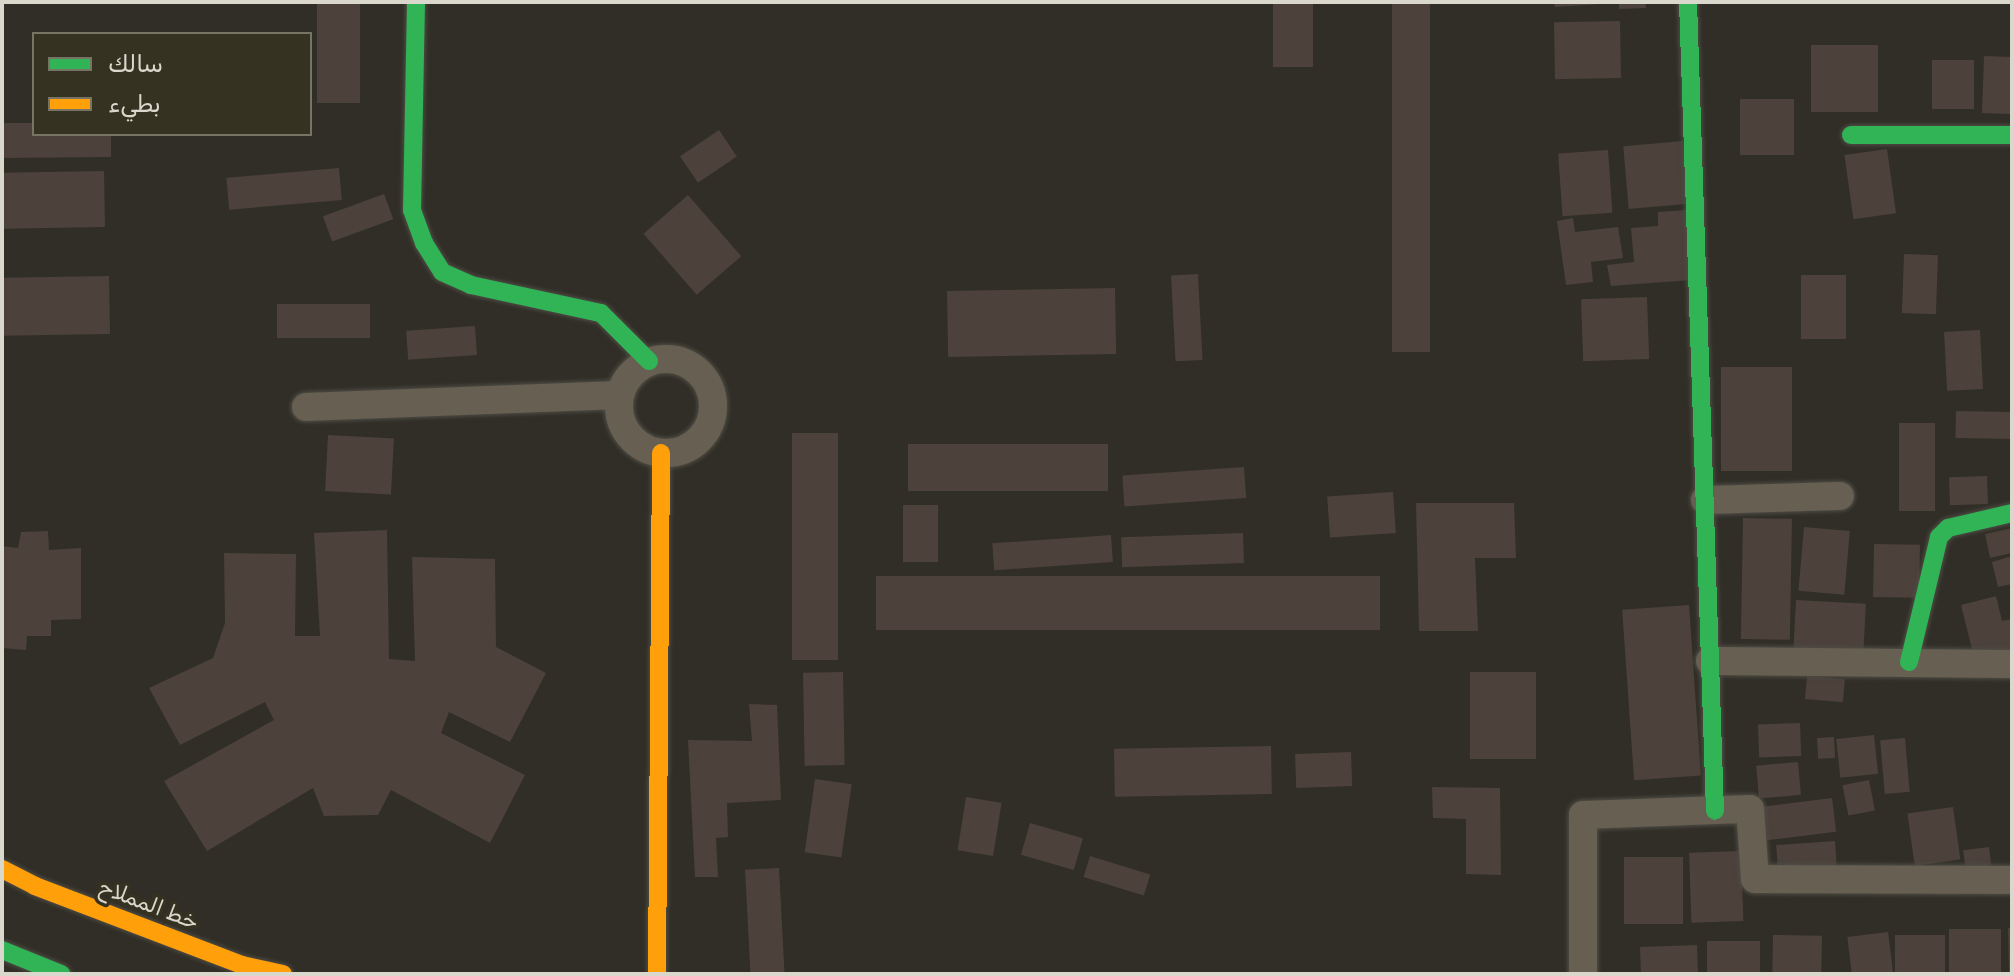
<!DOCTYPE html>
<html>
<head>
<meta charset="utf-8">
<style>
  body { margin:0 }
  #map { position:relative; width:2014px; height:976px; overflow:hidden; background:#302e26; font-family:Rubik,"Noto Sans Arabic",sans-serif }
  div>[style] { position:absolute }
  [style*='--x'] { left:calc(var(--x)*1px); top:calc(var(--y)*1px); width:calc(var(--w)*1px); rotate:calc(var(--a)*1deg) }
  .building>* { inset:0; background:#4c413b; transform-origin:0 0 }
  .roads { filter:drop-shadow(0 0 2px #4e4c45) drop-shadow(0 0 2px #4e4c45) }
  .street>* { height:28px; margin:-14px; padding:0 14px; transform-origin:14px; border-radius:14px; background:#665f52 }
  .street>.ring { margin:-14px; padding:0; box-sizing:content-box; background:none; border:28px solid #665f52; border-radius:50% }
  .fast>* { height:18px; margin:-9px; padding:0 9px; transform-origin:9px; border-radius:9px; background:#30b455 }
  .slow>* { height:18px; margin:-9px; padding:0 9px; transform-origin:9px; border-radius:9px; background:#ff9f0a }
  span { translate:-50% -50%; white-space:nowrap; text-align:center; line-height:1.15; -webkit-text-stroke:7px #353221; paint-order:stroke }
  .street-label { font-size:22px; color:#dad7cd }
  .frame { position:absolute; inset:0; border:4px solid #dad7cd; pointer-events:none }
  .legend { position:absolute; left:32px; top:32px; width:280px; height:104px; box-sizing:border-box; background:#353221; border:2px solid #777466; margin:0; padding:10px 14px; list-style:none; font-size:24px; color:#dad7cd }
  .legend li { display:flex; align-items:center; gap:16px; height:40px }
  .legend b { width:40px; border:2px solid #777466 }
</style>
</head>
<body>
<div id="map">
  <div class="building">
    <i style="left:317px;top:2px;width:43px;height:101px"></i>
    <i style="left:1273px;top:2px;width:40px;height:65px"></i>
    <i style="left:1392px;top:2px;width:38px;height:350px"></i>
    <i style="clip-path:polygon(1554px 2px,1601px 2px,1601px 4px,1555px 7px)"></i>
    <i style="clip-path:polygon(1619px 2px,1645px 2px,1646px 8px,1619px 9px)"></i>
    <i style="left:1620px;top:21px;width:57px;height:66px;rotate:89deg"></i>
    <i style="left:1811px;top:45px;width:67px;height:67px"></i>
    <i style="left:1984px;top:56px;width:28px;height:57px;rotate:2deg"></i>
    <i style="left:1932px;top:60px;width:42px;height:49px"></i>
    <i style="left:1740px;top:99px;width:54px;height:56px"></i>
    <i style="clip-path:polygon(2px 123px,34px 123px,34px 134px,111px 134px,111px 157px,2px 158px)"></i>
    <i style="left:719px;top:130px;width:32px;height:47px;rotate:56deg"></i>
    <i style="left:1683px;top:141px;width:63px;height:60px;rotate:85deg"></i>
    <i style="left:1887px;top:149px;width:65px;height:43px;rotate:82deg"></i>
    <i style="left:1608px;top:150px;width:63px;height:50px;rotate:86deg"></i>
    <i style="left:339px;top:168px;width:32px;height:113px;rotate:85deg"></i>
    <i style="left:104px;top:171px;width:56px;height:102px;rotate:89deg"></i>
    <i style="left:384px;top:194px;width:27px;height:65px;rotate:70deg"></i>
    <i style="left:688px;top:195px;width:81px;height:59px;rotate:49deg"></i>
    <i style="clip-path:polygon(1687px 210px,1691px 280px,1611px 286px,1607px 265px,1634px 262px,1631px 228px,1658px 226px,1658px 212px)"></i>
    <i style="clip-path:polygon(1573px 218px,1575px 232px,1618px 227px,1623px 258px,1591px 262px,1593px 282px,1566px 285px,1557px 221px)"></i>
    <i style="left:1904px;top:254px;width:34px;height:59px;rotate:2deg"></i>
    <i style="left:1198px;top:274px;width:86px;height:27px;rotate:87deg"></i>
    <i style="left:1801px;top:275px;width:45px;height:64px"></i>
    <i style="left:109px;top:276px;width:58px;height:107px;rotate:89deg"></i>
    <i style="left:1115px;top:288px;width:66px;height:168px;rotate:89deg"></i>
    <i style="left:1647px;top:297px;width:62px;height:66px;rotate:88deg"></i>
    <i style="left:370px;top:304px;width:34px;height:93px;rotate:90deg"></i>
    <i style="left:475px;top:326px;width:29px;height:69px;rotate:86deg"></i>
    <i style="left:1980px;top:330px;width:59px;height:36px;rotate:87deg"></i>
    <i style="left:1721px;top:367px;width:71px;height:104px"></i>
    <i style="left:1956px;top:411px;width:56px;height:27px;rotate:1deg"></i>
    <i style="left:1899px;top:423px;width:36px;height:88px"></i>
    <i style="left:792px;top:433px;width:46px;height:227px"></i>
    <i style="left:328px;top:435px;width:66px;height:56px;rotate:3deg"></i>
    <i style="left:908px;top:444px;width:200px;height:47px"></i>
    <i style="left:1244px;top:467px;width:31px;height:122px;rotate:86deg"></i>
    <i style="left:1987px;top:476px;width:28px;height:38px;rotate:88deg"></i>
    <i style="left:1393px;top:492px;width:41px;height:66px;rotate:86deg"></i>
    <i style="clip-path:polygon(1416px 503px,1514px 503px,1516px 558px,1475px 558px,1478px 631px,1419px 631px)"></i>
    <i style="left:903px;top:505px;width:35px;height:57px"></i>
    <i style="left:1743px;top:518px;width:49px;height:121px;rotate:1deg"></i>
    <i style="left:1804px;top:527px;width:46px;height:64px;rotate:5deg"></i>
    <i style="clip-path:polygon(2012px 528px,2012px 553px,1990px 558px,1985px 534px)"></i>
    <i style="clip-path:polygon(387px 530px,389px 659px,415px 661px,412px 557px,495px 559px,496px 647px,546px 673px,510px 742px,449px 712px,441px 733px,525px 775px,490px 843px,391px 790px,378px 815px,324px 816px,313px 788px,207px 851px,164px 781px,274px 720px,265px 702px,180px 745px,149px 688px,213px 658px,225px 623px,224px 553px,296px 554px,295px 636px,320px 636px,314px 533px)"></i>
    <i style="clip-path:polygon(48px 531px,49px 550px,81px 548px,81px 619px,51px 620px,51px 636px,27px 636px,26px 650px,2px 648px,2px 546px,18px 548px,21px 532px)"></i>
    <i style="left:1243px;top:533px;width:30px;height:122px;rotate:88deg"></i>
    <i style="left:1111px;top:535px;width:27px;height:119px;rotate:86deg"></i>
    <i style="left:1874px;top:544px;width:46px;height:53px;rotate:1deg"></i>
    <i style="clip-path:polygon(2012px 556px,2012px 584px,1998px 587px,1992px 562px)"></i>
    <i style="left:1380px;top:576px;width:54px;height:504px;rotate:90deg"></i>
    <i style="clip-path:polygon(1996px 596px,2002px 621px,2012px 619px,2012px 657px,1974px 657px,1961px 605px)"></i>
    <i style="left:1796px;top:600px;width:70px;height:60px;rotate:3deg"></i>
    <i style="left:1689px;top:605px;width:171px;height:67px;rotate:86deg"></i>
    <i style="left:843px;top:672px;width:93px;height:40px;rotate:89deg"></i>
    <i style="left:1470px;top:672px;width:66px;height:87px"></i>
    <i style="left:1807px;top:676px;width:38px;height:23px;rotate:5deg"></i>
    <i style="clip-path:polygon(749px 704px,777px 705px,781px 800px,727px 803px,728px 837px,716px 838px,718px 877px,695px 877px,688px 740px,752px 741px)"></i>
    <i style="left:1800px;top:723px;width:33px;height:42px;rotate:88deg"></i>
    <i style="left:1874px;top:735px;width:39px;height:38px;rotate:84deg"></i>
    <i style="left:1834px;top:737px;width:21px;height:17px;rotate:87deg"></i>
    <i style="left:1905px;top:738px;width:54px;height:25px;rotate:85deg"></i>
    <i style="left:1271px;top:746px;width:48px;height:157px;rotate:89deg"></i>
    <i style="left:1351px;top:752px;width:34px;height:56px;rotate:88deg"></i>
    <i style="left:1798px;top:762px;width:33px;height:42px;rotate:85deg"></i>
    <i style="left:815px;top:779px;width:37px;height:74px;rotate:8deg"></i>
    <i style="left:1869px;top:780px;width:31px;height:27px;rotate:79deg"></i>
    <i style="clip-path:polygon(1432px 787px,1500px 788px,1501px 875px,1466px 874px,1466px 819px,1433px 818px)"></i>
    <i style="left:966px;top:797px;width:36px;height:54px;rotate:9deg"></i>
    <i style="left:1832px;top:798px;width:34px;height:76px;rotate:83deg"></i>
    <i style="left:1953px;top:807px;width:53px;height:46px;rotate:82deg"></i>
    <i style="left:1030px;top:823px;width:55px;height:33px;rotate:16deg"></i>
    <i style="left:1835px;top:841px;width:44px;height:59px;rotate:86deg"></i>
    <i style="left:1989px;top:847px;width:23px;height:26px;rotate:83deg"></i>
    <i style="left:1741px;top:851px;width:70px;height:52px;rotate:88deg"></i>
    <i style="left:1090px;top:856px;width:63px;height:22px;rotate:17deg"></i>
    <i style="left:1624px;top:857px;width:59px;height:67px"></i>
    <i style="left:779px;top:868px;width:106px;height:34px;rotate:87deg"></i>
    <i style="clip-path:polygon(2008px 928px,2012px 928px,2012px 974px,2009px 974px)"></i>
    <i style="left:1949px;top:929px;width:52px;height:45px"></i>
    <i style="left:1888px;top:932px;width:42px;height:41px;rotate:83deg"></i>
    <i style="left:1773px;top:935px;width:49px;height:39px;rotate:1deg"></i>
    <i style="left:1895px;top:935px;width:50px;height:39px"></i>
    <i style="left:1707px;top:941px;width:53px;height:33px"></i>
    <i style="left:1697px;top:945px;width:29px;height:57px;rotate:88deg"></i>
  </div>
  <div class="roads">
    <div class="street">
      <i class="ring" style="left:619px;top:359px;width:66px;height:66px"></i>
      <i style="--x:306;--y:407;--w:313;--a:-2.2"></i>
      <i style="--x:1705;--y:500;--w:135;--a:-1.7"></i>
      <i style="--x:1710;--y:661;--w:302;--a:0.6"></i>
      <i style="--x:1583;--y:974;--w:159;--a:-90"></i>
      <i style="--x:1583;--y:815;--w:167;--a:-2.1"></i>
      <i style="--x:1750;--y:809;--w:70;--a:85.9"></i>
      <i style="--x:1755;--y:879;--w:257;--a:0.2"></i>
    </div>
    <div class="fast">
      <i style="--x:416;--y:2;--w:208;--a:91.1"></i>
      <i style="--x:412;--y:210;--w:35;--a:70"></i>
      <i style="--x:424;--y:243;--w:34;--a:58"></i>
      <i style="--x:442;--y:272;--w:32;--a:24"></i>
      <i style="--x:471;--y:285;--w:133;--a:12.2"></i>
      <i style="--x:601;--y:313;--w:68;--a:45"></i>
      <i style="--x:1688;--y:2;--w:809;--a:88.09"></i>
      <i style="--x:1851;--y:135;--w:161;--a:0"></i>
      <i style="--x:1909;--y:662;--w:129;--a:-76.5"></i>
      <i style="--x:1939;--y:537;--w:13;--a:-45"></i>
      <i style="--x:1948;--y:528;--w:66;--a:-13.2"></i>
      <i style="--x:2;--y:950;--w:64;--a:22.1"></i>
    </div>
    <div class="slow">
      <i style="--x:2;--y:869;--w:37;--a:27"></i>
      <i style="--x:35;--y:886;--w:222;--a:20.9"></i>
      <i style="--x:242;--y:965;--w:42;--a:12.4"></i>
      <i style="--x:657;--y:974;--w:521;--a:-89.56"></i>
    </div>
  </div>
  <div class="street-label">
    <span style="left:149px;top:904px;rotate:21deg">خط المملاح</span>
  </div>
  <div class="frame"></div>
  <ul class="legend">
  <li><b style="height:10px;background:#30b455"></b>سالك</li>
  <li><b style="height:10px;background:#ff9f0a"></b>بطيء</li>
  </ul>
</div>
</body>
</html>
